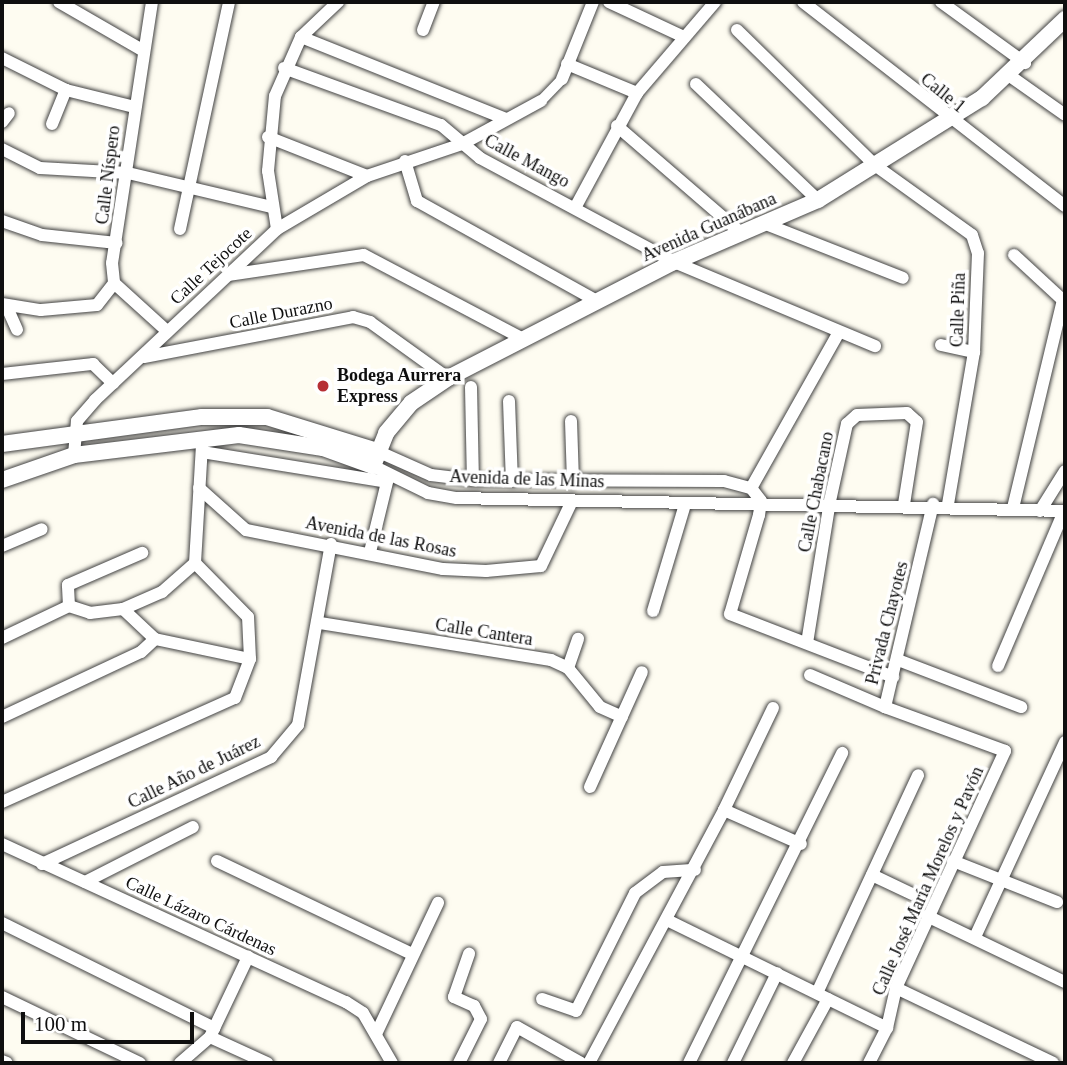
<!DOCTYPE html>
<html>
<head>
<meta charset="utf-8">
<style>
  body { margin:0 }
  #map { position:relative; width:1067px; height:1065px; overflow:hidden; background:#fefcf1; font-family:Georgia,serif }
  div>[style] { position:absolute }
  [style*='--x'] { left:calc(var(--x)*1px); top:calc(var(--y)*1px); width:calc(var(--w)*1px); rotate:calc(var(--a)*1deg) }
  .roads { filter:drop-shadow(0 0 2px #424242) drop-shadow(0 0 2px #424242) }
  .pedestrian>* { height:10px; margin:-5px; padding:0 5px; transform-origin:5px; border-radius:5px; background:#fff }
  .minor>* { height:12px; margin:-6px; padding:0 6px; transform-origin:6px; border-radius:6px; background:#fff }
  .tertiary>* { height:16px; margin:-8px; padding:0 8px; transform-origin:8px; border-radius:8px; background:#fff }
  .dots>* { width:19px; height:19px; translate:-50% -50%; box-sizing:border-box; border:4px solid #fff; border-radius:50% }
  span { translate:-50% -50%; white-space:nowrap; text-align:center; line-height:1.15; -webkit-text-stroke:7px #fff; paint-order:stroke }
  .street-label { font-size:18px; color:#0f0f0f }
  .poi-label { font-size:18px; color:#0f0f0f; font-weight:700 }
  .left { translate:0 -50%; text-align:left }
  .frame { position:absolute; inset:0; border:4px solid #0f0f0f; pointer-events:none }
  .scale { position:absolute; left:21px; top:1012px; width:173px; height:32px; box-sizing:border-box; border:4px solid #0f0f0f; border-top:0; padding-left:9px; font-size:21px; line-height:24px; white-space:nowrap; color:#0f0f0f; -webkit-text-stroke:5px #fff; paint-order:stroke }
</style>
</head>
<body>
<div id="map">
  <div class="roads">
    <div class="pedestrian">
      <i style="--x:541;--y:101;--w:30;--a:-46"></i>
    </div>
    <div class="minor">
      <i style="--x:59;--y:2;--w:96;--a:30"></i>
      <i style="--x:152;--y:2;--w:264;--a:98.7"></i>
      <i style="--x:112;--y:263;--w:20;--a:84"></i>
      <i style="--x:114;--y:283;--w:72;--a:42.2"></i>
      <i style="--x:609;--y:2;--w:83;--a:25"></i>
      <i style="--x:803;--y:2;--w:332;--a:37.9"></i>
      <i style="--x:941;--y:2;--w:104;--a:36"></i>
      <i style="--x:423;--y:30;--w:30;--a:-69"></i>
      <i style="--x:737;--y:30;--w:194;--a:44.4"></i>
      <i style="--x:876;--y:166;--w:118;--a:35.7"></i>
      <i style="--x:972;--y:235;--w:19;--a:72"></i>
      <i style="--x:978;--y:253;--w:99;--a:92.3"></i>
      <i style="--x:974;--y:352;--w:154;--a:99.7"></i>
      <i style="--x:301;--y:37;--w:221;--a:21.8"></i>
      <i style="--x:2;--y:58;--w:72;--a:26.6"></i>
      <i style="--x:66;--y:90;--w:70;--a:14"></i>
      <i style="--x:567;--y:64;--w:76;--a:22.5"></i>
      <i style="--x:284;--y:68;--w:167;--a:20"></i>
      <i style="--x:441;--y:125;--w:51;--a:40.2"></i>
      <i style="--x:480;--y:158;--w:220;--a:28.2"></i>
      <i style="--x:674;--y:262;--w:218;--a:22.7"></i>
      <i style="--x:1010;--y:76;--w:67;--a:35.3"></i>
      <i style="--x:562;--y:79;--w:83;--a:-68.1"></i>
      <i style="--x:696;--y:84;--w:168;--a:43.6"></i>
      <i style="--x:2;--y:122;--w:11;--a:-52"></i>
      <i style="--x:52;--y:124;--w:37;--a:-68"></i>
      <i style="--x:617;--y:126;--w:164;--a:40.8"></i>
      <i style="--x:268;--y:137;--w:106;--a:21.5"></i>
      <i style="--x:2;--y:149;--w:42;--a:26.6"></i>
      <i style="--x:40;--y:168;--w:88;--a:3.3"></i>
      <i style="--x:128;--y:173;--w:148;--a:13.3"></i>
      <i style="--x:405;--y:161;--w:42;--a:73.3"></i>
      <i style="--x:417;--y:201;--w:206;--a:29.1"></i>
      <i style="--x:576;--y:206;--w:128;--a:-61.6"></i>
      <i style="--x:637;--y:93;--w:120;--a:-49.4"></i>
      <i style="--x:2;--y:221;--w:42;--a:19.3"></i>
      <i style="--x:42;--y:235;--w:75;--a:6.1"></i>
      <i style="--x:763;--y:223;--w:150;--a:21.4"></i>
      <i style="--x:180;--y:229;--w:232;--a:-77.8"></i>
      <i style="--x:277;--y:229;--w:59;--a:-98.8"></i>
      <i style="--x:268;--y:171;--w:75;--a:-84.7"></i>
      <i style="--x:275;--y:96;--w:64;--a:-66.2"></i>
      <i style="--x:301;--y:37;--w:51;--a:-43.4"></i>
      <i style="--x:1014;--y:255;--w:69;--a:42.7"></i>
      <i style="--x:228;--y:275;--w:137;--a:-8.4"></i>
      <i style="--x:364;--y:255;--w:180;--a:27.8"></i>
      <i style="--x:2;--y:304;--w:39;--a:9"></i>
      <i style="--x:41;--y:310;--w:56;--a:-5.1"></i>
      <i style="--x:97;--y:305;--w:28;--a:-52"></i>
      <i style="--x:6;--y:305;--w:27;--a:66"></i>
      <i style="--x:839;--y:332;--w:179;--a:119.4"></i>
      <i style="--x:751;--y:488;--w:16;--a:52"></i>
      <i style="--x:761;--y:501;--w:14;--a:98"></i>
      <i style="--x:759;--y:515;--w:103;--a:106.3"></i>
      <i style="--x:730;--y:614;--w:175;--a:21.1"></i>
      <i style="--x:941;--y:345;--w:34;--a:12"></i>
      <i style="--x:144;--y:357;--w:213;--a:-10.8"></i>
      <i style="--x:353;--y:317;--w:18;--a:16"></i>
      <i style="--x:370;--y:322;--w:96;--a:35.7"></i>
      <i style="--x:2;--y:374;--w:92;--a:-6.3"></i>
      <i style="--x:93;--y:364;--w:28;--a:44"></i>
      <i style="--x:471;--y:387;--w:93;--a:88.8"></i>
      <i style="--x:509;--y:401;--w:80;--a:87.9"></i>
      <i style="--x:571;--y:421;--w:61;--a:88.1"></i>
      <i style="--x:377;--y:451;--w:59;--a:24"></i>
      <i style="--x:431;--y:475;--w:42;--a:6.8"></i>
      <i style="--x:473;--y:480;--w:251;--a:0.2"></i>
      <i style="--x:724;--y:481;--w:28;--a:15"></i>
      <i style="--x:202;--y:452;--w:187;--a:9.2"></i>
      <i style="--x:74;--y:455;--w:34;--a:-85"></i>
      <i style="--x:77;--y:421;--w:28;--a:-49"></i>
      <i style="--x:95;--y:400;--w:250;--a:-43.2"></i>
      <i style="--x:277;--y:229;--w:104;--a:-30.5"></i>
      <i style="--x:367;--y:176;--w:100;--a:-18.6"></i>
      <i style="--x:462;--y:144;--w:90;--a:-28.6"></i>
      <i style="--x:373;--y:466;--w:61;--a:26.1"></i>
      <i style="--x:428;--y:493;--w:29;--a:10"></i>
      <i style="--x:457;--y:498;--w:608;--a:1.22"></i>
      <i style="--x:199;--y:488;--w:63;--a:41.8"></i>
      <i style="--x:246;--y:530;--w:201;--a:11.2"></i>
      <i style="--x:443;--y:569;--w:43;--a:2.7"></i>
      <i style="--x:486;--y:571;--w:55;--a:-5.2"></i>
      <i style="--x:541;--y:566;--w:72;--a:-64.5"></i>
      <i style="--x:1013;--y:508;--w:214;--a:-76.5"></i>
      <i style="--x:1040;--y:511;--w:47;--a:-58"></i>
      <i style="--x:2;--y:546;--w:43;--a:-23"></i>
      <i style="--x:370;--y:552;--w:80;--a:-76.3"></i>
      <i style="--x:195;--y:563;--w:119;--a:-86.6"></i>
      <i style="--x:69;--y:606;--w:21;--a:-93"></i>
      <i style="--x:68;--y:585;--w:81;--a:-23.4"></i>
      <i style="--x:123;--y:609;--w:44;--a:43.2"></i>
      <i style="--x:155;--y:639;--w:97;--a:11.9"></i>
      <i style="--x:653;--y:611;--w:112;--a:-73.3"></i>
      <i style="--x:320;--y:623;--w:234;--a:9.1"></i>
      <i style="--x:551;--y:660;--w:19;--a:25"></i>
      <i style="--x:568;--y:668;--w:50;--a:50.6"></i>
      <i style="--x:600;--y:707;--w:24;--a:24"></i>
      <i style="--x:2;--y:638;--w:74;--a:-25.5"></i>
      <i style="--x:69;--y:606;--w:22;--a:18"></i>
      <i style="--x:90;--y:613;--w:33;--a:-7"></i>
      <i style="--x:123;--y:609;--w:43;--a:-23.6"></i>
      <i style="--x:162;--y:592;--w:44;--a:-41.3"></i>
      <i style="--x:807;--y:643;--w:144;--a:-80.8"></i>
      <i style="--x:830;--y:501;--w:79;--a:-77.6"></i>
      <i style="--x:847;--y:424;--w:13;--a:-42"></i>
      <i style="--x:857;--y:415;--w:50;--a:-2.3"></i>
      <i style="--x:907;--y:413;--w:13;--a:42"></i>
      <i style="--x:917;--y:422;--w:83;--a:99"></i>
      <i style="--x:898;--y:660;--w:132;--a:20.9"></i>
      <i style="--x:998;--y:666;--w:168;--a:-66.9"></i>
      <i style="--x:568;--y:668;--w:31;--a:-71"></i>
      <i style="--x:810;--y:675;--w:82;--a:23.1"></i>
      <i style="--x:773;--y:708;--w:113;--a:115.7"></i>
      <i style="--x:724;--y:810;--w:84;--a:23.8"></i>
      <i style="--x:2;--y:717;--w:153;--a:-25.1"></i>
      <i style="--x:141;--y:652;--w:19;--a:-43"></i>
      <i style="--x:590;--y:787;--w:126;--a:-65.7"></i>
      <i style="--x:2;--y:802;--w:255;--a:-24.1"></i>
      <i style="--x:235;--y:698;--w:42;--a:-69"></i>
      <i style="--x:250;--y:659;--w:42;--a:-92.7"></i>
      <i style="--x:248;--y:617;--w:76;--a:-134.5"></i>
      <i style="--x:2;--y:844;--w:379;--a:24.7"></i>
      <i style="--x:346;--y:1002;--w:20;--a:33"></i>
      <i style="--x:363;--y:1013;--w:58;--a:59.9"></i>
      <i style="--x:217;--y:861;--w:216;--a:25.5"></i>
      <i style="--x:953;--y:861;--w:112;--a:21.5"></i>
      <i style="--x:42;--y:864;--w:253;--a:-25"></i>
      <i style="--x:271;--y:757;--w:42;--a:-49.8"></i>
      <i style="--x:298;--y:725;--w:184;--a:-79.7"></i>
      <i style="--x:872;--y:875;--w:44;--a:25.4"></i>
      <i style="--x:85;--y:882;--w:121;--a:-27"></i>
      <i style="--x:927;--y:916;--w:153;--a:25.6"></i>
      <i style="--x:669;--y:921;--w:243;--a:26.1"></i>
      <i style="--x:2;--y:923;--w:237;--a:26.3"></i>
      <i style="--x:975;--y:937;--w:215;--a:-65.2"></i>
      <i style="--x:896;--y:988;--w:174;--a:25.5"></i>
      <i style="--x:817;--y:993;--w:240;--a:-65.1"></i>
      <i style="--x:2;--y:997;--w:153;--a:25.6"></i>
      <i style="--x:542;--y:999;--w:36;--a:19"></i>
      <i style="--x:576;--y:1011;--w:132;--a:-63.4"></i>
      <i style="--x:635;--y:893;--w:35;--a:-37"></i>
      <i style="--x:663;--y:872;--w:32;--a:-4"></i>
      <i style="--x:377;--y:1032;--w:143;--a:-64.7"></i>
      <i style="--x:210;--y:1037;--w:63;--a:24.5"></i>
      <i style="--x:2;--y:1061;--w:5;--a:22"></i>
      <i style="--x:180;--y:1063;--w:40;--a:-41"></i>
      <i style="--x:210;--y:1037;--w:89;--a:-64.6"></i>
      <i style="--x:459;--y:1063;--w:49;--a:-63.4"></i>
      <i style="--x:481;--y:1019;--w:15;--a:-118"></i>
      <i style="--x:474;--y:1006;--w:22;--a:-156"></i>
      <i style="--x:454;--y:997;--w:46;--a:-70.8"></i>
      <i style="--x:499;--y:1063;--w:40;--a:-63.4"></i>
      <i style="--x:517;--y:1027;--w:73;--a:29.4"></i>
      <i style="--x:589;--y:1063;--w:287;--a:-61.9"></i>
      <i style="--x:689;--y:1063;--w:346;--a:-63.7"></i>
      <i style="--x:733;--y:1063;--w:100;--a:-63.9"></i>
      <i style="--x:793;--y:1063;--w:73;--a:-61.3"></i>
      <i style="--x:869;--y:1063;--w:39;--a:-63"></i>
      <i style="--x:887;--y:1028;--w:41;--a:-77.3"></i>
      <i style="--x:896;--y:988;--w:261;--a:-65.3"></i>
      <i style="--x:1005;--y:751;--w:128;--a:-159.9"></i>
      <i style="--x:885;--y:707;--w:209;--a:-76.7"></i>
    </div>
    <div class="tertiary">
      <i style="--x:2;--y:444;--w:202;--a:-7.7"></i>
      <i style="--x:202;--y:417;--w:65;--a:0"></i>
      <i style="--x:267;--y:417;--w:115;--a:17.2"></i>
      <i style="--x:2;--y:480;--w:76;--a:-19.1"></i>
      <i style="--x:74;--y:455;--w:166;--a:-6.9"></i>
      <i style="--x:239;--y:435;--w:85;--a:8.8"></i>
      <i style="--x:323;--y:448;--w:53;--a:19.8"></i>
      <i style="--x:373;--y:466;--w:35;--a:-68"></i>
      <i style="--x:386;--y:433;--w:39;--a:-50"></i>
      <i style="--x:411;--y:403;--w:45;--a:-34"></i>
      <i style="--x:448;--y:378;--w:254;--a:-27.2"></i>
      <i style="--x:674;--y:262;--w:157;--a:-23.3"></i>
      <i style="--x:818;--y:200;--w:193;--a:-31.9"></i>
      <i style="--x:982;--y:98;--w:115;--a:-43.6"></i>
    </div>
  </div>
  <div class="dots">
    <i style="left:323px;top:386px;background:#b62f34"></i>
  </div>
  <div class="street-label">
    <span style="left:943px;top:93px;rotate:39deg">Calle 1</span>
    <span style="left:527px;top:161px;rotate:28deg">Calle Mango</span>
    <span style="left:108px;top:175px;rotate:-83deg">Calle Níspero</span>
    <span style="left:709px;top:227px;rotate:-24deg">Avenida Guanábana</span>
    <span style="left:211px;top:266px;rotate:-43deg">Calle Tejocote</span>
    <span style="left:958px;top:310px;rotate:-88deg">Calle Piña</span>
    <span style="left:281px;top:313px;rotate:-11deg">Calle Durazno</span>
    <span style="left:527px;top:479px;rotate:2deg">Avenida de las Minas</span>
    <span style="left:816px;top:492px;rotate:-79deg">Calle Chabacano</span>
    <span style="left:381px;top:537px;rotate:11deg">Avenida de las Rosas</span>
    <span style="left:887px;top:623px;rotate:-76deg">Privada Chayotes</span>
    <span style="left:484px;top:632px;rotate:9deg">Calle Cantera</span>
    <span style="left:194px;top:772px;rotate:-26deg">Calle Año de Juárez</span>
    <span style="left:928px;top:881px;rotate:-66deg">Calle José María Morelos y Pavón</span>
    <span style="left:201px;top:916px;rotate:25deg">Calle Lázaro Cárdenas</span>
  </div>
  <div class="poi-label">
    <span class="left" style="left:337px;top:386px">Bodega Aurrera<br>Express</span>
  </div>
  <div class="frame"></div>
  <div class="scale">100 m</div>
</div>
</body>
</html>
